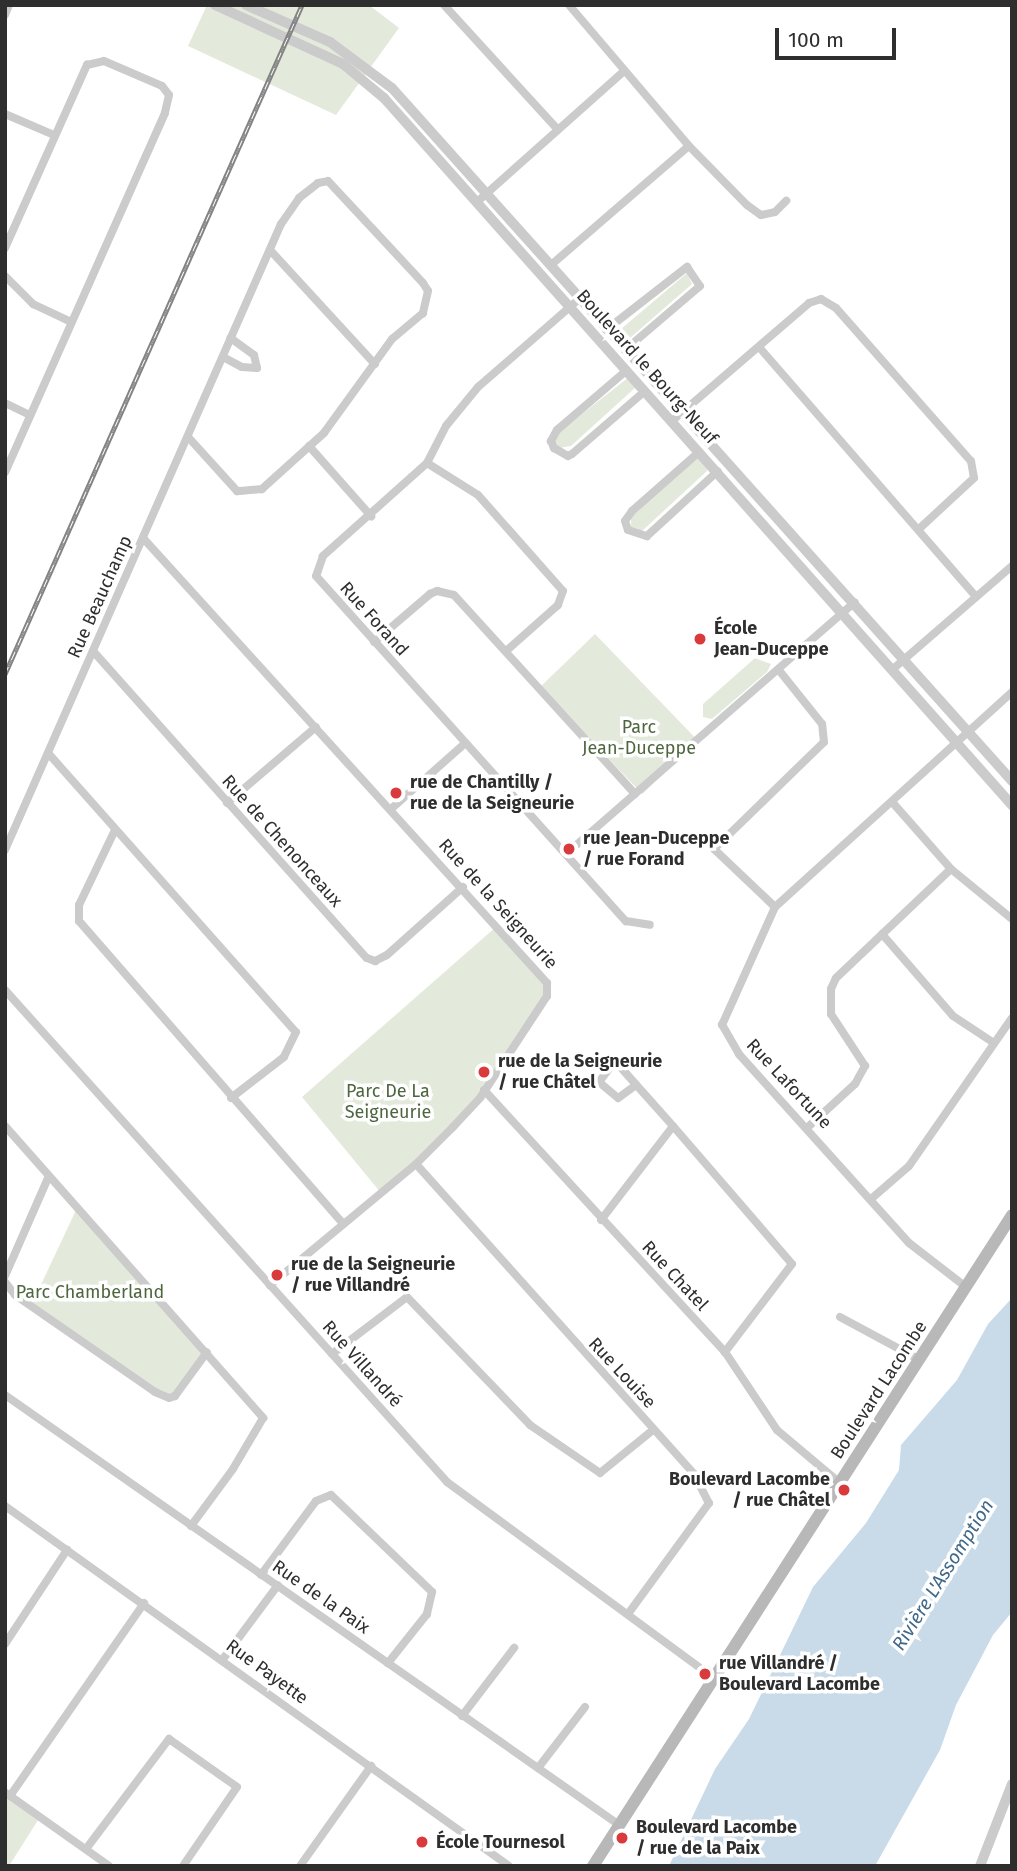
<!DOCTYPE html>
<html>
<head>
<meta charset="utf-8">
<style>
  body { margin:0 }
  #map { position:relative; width:1017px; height:1871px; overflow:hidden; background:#fff; font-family:"Fira Sans",sans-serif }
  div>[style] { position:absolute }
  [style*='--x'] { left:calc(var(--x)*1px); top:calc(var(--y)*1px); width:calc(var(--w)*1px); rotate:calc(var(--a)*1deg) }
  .green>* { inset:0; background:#e3eadc; transform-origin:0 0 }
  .water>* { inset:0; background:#c9dbe9 }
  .minor>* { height:8px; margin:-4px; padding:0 4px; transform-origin:4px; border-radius:4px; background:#cbcbcb }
  .tertiary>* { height:10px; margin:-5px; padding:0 5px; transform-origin:5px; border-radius:5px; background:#cbcbcb }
  .secondary>* { height:12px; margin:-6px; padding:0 6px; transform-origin:6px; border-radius:6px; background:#b8b8b8 }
  .rail>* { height:5px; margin-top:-2.5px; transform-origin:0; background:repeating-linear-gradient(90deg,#fff 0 8px,#838383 0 16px); box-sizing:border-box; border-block:2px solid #838383 }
  .dots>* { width:19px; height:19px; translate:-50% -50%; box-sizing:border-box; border:4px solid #fff; border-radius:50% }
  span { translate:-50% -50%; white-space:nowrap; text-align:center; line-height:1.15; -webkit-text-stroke:7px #fff; paint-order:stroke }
  .street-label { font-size:18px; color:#2e2e2e }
  .poi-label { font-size:18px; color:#2e2e2e; font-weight:700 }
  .left { translate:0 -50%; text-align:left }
  .right { translate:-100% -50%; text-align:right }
  .park-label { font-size:18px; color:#4e663e }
  .water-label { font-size:19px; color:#41698a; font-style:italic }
  .frame { position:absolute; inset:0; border:7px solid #2e2e2e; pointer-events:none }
  .scale { position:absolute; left:775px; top:28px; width:121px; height:32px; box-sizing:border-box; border:4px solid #2e2e2e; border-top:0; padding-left:9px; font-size:21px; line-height:24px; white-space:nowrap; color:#2e2e2e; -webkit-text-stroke:5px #fff; paint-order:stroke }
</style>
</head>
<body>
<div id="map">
  <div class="green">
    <i style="clip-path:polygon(207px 5px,369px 5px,399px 28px,336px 115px,188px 46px)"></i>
    <i style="clip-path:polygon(687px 273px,692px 284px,630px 338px,622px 337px,621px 329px)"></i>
    <i style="clip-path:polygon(629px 377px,636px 387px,571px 446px,559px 448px,554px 440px,559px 432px)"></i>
    <i style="clip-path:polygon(697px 457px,708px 465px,707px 471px,642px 531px,631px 528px,631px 516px)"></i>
    <i style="left:595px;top:634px;width:148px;height:77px;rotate:46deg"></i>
    <i style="clip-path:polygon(755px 658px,771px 664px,767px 672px,712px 719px,703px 717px,703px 704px)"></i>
    <i style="clip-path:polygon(497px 926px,536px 965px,548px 991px,478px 1100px,381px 1193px,302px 1097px)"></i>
    <i style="clip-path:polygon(77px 1208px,207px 1353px,169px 1397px,31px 1306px)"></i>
    <i style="clip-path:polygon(5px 1793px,40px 1817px,9px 1866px,5px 1866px)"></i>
  </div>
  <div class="water">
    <i style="clip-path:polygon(1012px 1298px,1012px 1612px,993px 1635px,956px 1705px,940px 1750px,875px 1866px,669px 1866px,715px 1769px,749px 1719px,813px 1587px,866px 1523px,899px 1470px,901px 1445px,957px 1380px,988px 1324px)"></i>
  </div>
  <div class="minor">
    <i style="--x:444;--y:5;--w:169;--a:47.6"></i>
    <i style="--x:569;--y:5;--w:185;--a:49.6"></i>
    <i style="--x:689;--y:146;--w:83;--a:45.5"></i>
    <i style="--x:747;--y:205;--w:17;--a:36"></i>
    <i style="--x:761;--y:215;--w:14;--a:-12"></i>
    <i style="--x:775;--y:212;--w:16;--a:-45"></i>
    <i style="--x:5;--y:15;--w:11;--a:-68"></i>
    <i style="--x:5;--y:114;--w:53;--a:23.2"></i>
    <i style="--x:477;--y:202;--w:197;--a:-41.7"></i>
    <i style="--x:5;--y:248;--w:201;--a:-65.9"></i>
    <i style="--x:87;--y:65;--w:17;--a:-13"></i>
    <i style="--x:104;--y:61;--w:63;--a:23.3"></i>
    <i style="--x:162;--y:86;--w:11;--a:52"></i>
    <i style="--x:169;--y:95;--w:18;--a:103"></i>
    <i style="--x:165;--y:113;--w:393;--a:114"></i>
    <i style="--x:270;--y:250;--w:155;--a:47.4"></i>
    <i style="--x:551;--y:265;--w:182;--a:-40.8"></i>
    <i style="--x:5;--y:276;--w:40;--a:45"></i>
    <i style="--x:33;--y:304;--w:42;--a:25.3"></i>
    <i style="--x:579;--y:299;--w:134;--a:138.9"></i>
    <i style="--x:478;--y:387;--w:50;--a:129.4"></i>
    <i style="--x:446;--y:426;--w:42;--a:117.2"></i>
    <i style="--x:427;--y:463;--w:140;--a:138.2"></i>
    <i style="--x:323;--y:556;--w:21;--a:109"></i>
    <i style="--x:316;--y:576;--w:464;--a:48.1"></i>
    <i style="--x:626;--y:921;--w:24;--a:9"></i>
    <i style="--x:606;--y:330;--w:103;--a:-37.9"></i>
    <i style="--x:687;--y:267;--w:23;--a:56"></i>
    <i style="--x:700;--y:286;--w:99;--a:139.5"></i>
    <i style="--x:759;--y:347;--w:331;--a:49"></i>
    <i style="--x:223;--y:357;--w:21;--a:28"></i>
    <i style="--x:242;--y:367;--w:15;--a:4"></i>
    <i style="--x:257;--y:368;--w:13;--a:-103"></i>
    <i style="--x:254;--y:355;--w:29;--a:-144"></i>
    <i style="--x:627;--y:370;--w:92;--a:139.4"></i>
    <i style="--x:557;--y:430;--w:13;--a:119"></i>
    <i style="--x:551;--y:441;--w:8;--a:67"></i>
    <i style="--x:554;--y:448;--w:16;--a:30"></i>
    <i style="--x:568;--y:456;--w:4;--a:-27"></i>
    <i style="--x:572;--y:454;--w:96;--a:-40.8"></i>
    <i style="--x:5;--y:403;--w:28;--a:26"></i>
    <i style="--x:672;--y:421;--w:181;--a:-40.7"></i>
    <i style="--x:809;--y:303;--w:13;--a:-18"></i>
    <i style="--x:821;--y:299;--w:17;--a:31"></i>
    <i style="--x:836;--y:308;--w:204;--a:48.6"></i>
    <i style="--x:971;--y:461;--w:17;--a:80"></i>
    <i style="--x:974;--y:478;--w:75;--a:137.2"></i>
    <i style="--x:309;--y:446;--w:94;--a:48.5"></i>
    <i style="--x:699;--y:452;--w:89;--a:138.6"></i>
    <i style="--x:632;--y:511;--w:12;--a:125"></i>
    <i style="--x:625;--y:521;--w:9;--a:72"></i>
    <i style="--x:628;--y:530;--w:20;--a:18"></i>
    <i style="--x:647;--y:536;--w:96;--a:-42.5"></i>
    <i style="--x:427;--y:463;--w:60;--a:32.1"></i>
    <i style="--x:478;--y:495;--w:128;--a:48.5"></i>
    <i style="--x:563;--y:591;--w:15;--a:110"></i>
    <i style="--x:558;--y:605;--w:69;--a:138.5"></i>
    <i style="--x:143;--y:538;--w:601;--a:47.76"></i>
    <i style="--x:547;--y:983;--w:13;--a:90"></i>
    <i style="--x:547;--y:996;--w:122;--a:123.3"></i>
    <i style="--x:480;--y:1098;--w:40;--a:133"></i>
    <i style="--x:453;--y:1127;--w:52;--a:135"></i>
    <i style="--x:416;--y:1164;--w:190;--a:140.3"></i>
    <i style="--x:374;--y:642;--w:74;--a:-40.6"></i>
    <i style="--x:430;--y:594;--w:8;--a:-23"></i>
    <i style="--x:437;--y:591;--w:17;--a:13"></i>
    <i style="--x:454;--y:595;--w:269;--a:47.7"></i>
    <i style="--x:93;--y:651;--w:411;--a:48.3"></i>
    <i style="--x:367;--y:958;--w:9;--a:21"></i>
    <i style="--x:375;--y:961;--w:13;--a:-27"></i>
    <i style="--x:387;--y:955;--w:102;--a:-41.8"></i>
    <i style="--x:893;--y:669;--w:157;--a:-40.9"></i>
    <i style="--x:48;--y:753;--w:373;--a:48.4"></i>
    <i style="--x:296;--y:1032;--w:28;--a:116"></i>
    <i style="--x:284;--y:1057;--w:67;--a:142.3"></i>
    <i style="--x:227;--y:803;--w:117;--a:-40.5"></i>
    <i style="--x:893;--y:803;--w:88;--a:48.7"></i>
    <i style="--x:951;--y:869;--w:79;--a:39.3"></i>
    <i style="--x:391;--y:809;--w:96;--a:-41.6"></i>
    <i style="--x:115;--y:830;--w:83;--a:115.6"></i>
    <i style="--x:79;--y:905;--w:16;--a:90"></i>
    <i style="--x:79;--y:921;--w:402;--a:48.9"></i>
    <i style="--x:5;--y:850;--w:684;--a:-66.21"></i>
    <i style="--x:281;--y:224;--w:32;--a:-55"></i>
    <i style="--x:299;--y:198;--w:24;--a:-38"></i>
    <i style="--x:318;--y:183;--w:10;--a:-11"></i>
    <i style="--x:328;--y:181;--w:139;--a:47"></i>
    <i style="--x:423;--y:283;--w:9;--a:58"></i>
    <i style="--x:428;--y:291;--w:23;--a:103"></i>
    <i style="--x:423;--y:313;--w:40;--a:140"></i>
    <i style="--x:392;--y:339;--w:116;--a:125.9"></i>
    <i style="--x:324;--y:433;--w:84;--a:137.9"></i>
    <i style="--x:262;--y:489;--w:25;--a:175"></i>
    <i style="--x:237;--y:491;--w:73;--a:-132.2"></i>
    <i style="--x:566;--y:854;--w:383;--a:-41.1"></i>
    <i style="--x:775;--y:907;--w:84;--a:-136.4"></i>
    <i style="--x:714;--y:849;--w:153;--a:-44.2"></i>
    <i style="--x:824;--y:742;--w:18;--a:-96"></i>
    <i style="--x:822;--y:724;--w:70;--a:-128.7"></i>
    <i style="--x:882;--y:934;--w:108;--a:49.1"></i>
    <i style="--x:953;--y:1016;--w:49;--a:33.4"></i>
    <i style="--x:5;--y:990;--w:661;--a:48.06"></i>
    <i style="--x:447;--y:1482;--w:331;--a:36.3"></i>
    <i style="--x:636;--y:1085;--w:22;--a:144"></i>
    <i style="--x:618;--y:1098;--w:25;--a:-140"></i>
    <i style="--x:599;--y:1082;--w:26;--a:-53"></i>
    <i style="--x:615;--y:1061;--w:87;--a:48.3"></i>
    <i style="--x:673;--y:1126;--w:182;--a:49.2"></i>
    <i style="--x:792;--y:1264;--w:111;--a:127.3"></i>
    <i style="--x:484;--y:1090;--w:356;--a:47.4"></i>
    <i style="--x:725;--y:1352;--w:94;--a:56.3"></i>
    <i style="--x:777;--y:1430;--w:82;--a:40.1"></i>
    <i style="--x:5;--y:1126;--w:390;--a:48.5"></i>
    <i style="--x:263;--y:1418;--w:59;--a:120.5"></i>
    <i style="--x:233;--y:1469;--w:71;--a:126.4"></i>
    <i style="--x:808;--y:1127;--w:64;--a:-42.5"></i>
    <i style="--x:855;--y:1084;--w:21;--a:-61"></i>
    <i style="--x:865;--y:1066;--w:62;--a:-123.2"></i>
    <i style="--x:831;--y:1014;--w:25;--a:-90"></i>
    <i style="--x:831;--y:989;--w:12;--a:-66"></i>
    <i style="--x:836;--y:978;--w:158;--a:-43.5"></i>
    <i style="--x:416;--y:1164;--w:416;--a:48.1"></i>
    <i style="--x:694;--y:1474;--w:33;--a:63"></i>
    <i style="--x:709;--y:1503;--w:137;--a:126.1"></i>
    <i style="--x:871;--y:1199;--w:50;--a:-41"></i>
    <i style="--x:909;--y:1166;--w:180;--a:-55.2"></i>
    <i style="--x:601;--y:1220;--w:118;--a:-52.5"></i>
    <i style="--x:5;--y:1276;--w:109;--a:-66.3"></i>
    <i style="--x:5;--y:1282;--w:16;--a:52"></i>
    <i style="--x:15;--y:1295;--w:170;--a:34.7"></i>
    <i style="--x:155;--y:1392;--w:15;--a:23"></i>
    <i style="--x:169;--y:1398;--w:6;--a:-18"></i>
    <i style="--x:175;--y:1396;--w:54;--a:-54"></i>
    <i style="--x:966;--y:1287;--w:72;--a:-142.3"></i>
    <i style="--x:909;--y:1243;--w:254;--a:-132"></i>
    <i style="--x:739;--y:1054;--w:34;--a:-120"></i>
    <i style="--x:722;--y:1025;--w:129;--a:-65.8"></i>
    <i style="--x:775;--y:907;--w:320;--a:-42.2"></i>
    <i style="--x:840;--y:1317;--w:91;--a:28.3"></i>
    <i style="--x:332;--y:1354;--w:94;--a:-37.2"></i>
    <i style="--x:407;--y:1297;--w:178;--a:46.1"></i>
    <i style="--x:530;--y:1425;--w:85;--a:34.4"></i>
    <i style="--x:600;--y:1473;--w:68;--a:-39.1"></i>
    <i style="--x:5;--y:1395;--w:748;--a:34.99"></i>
    <i style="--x:5;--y:1506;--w:619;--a:35.54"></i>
    <i style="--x:261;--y:1575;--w:92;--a:-53.4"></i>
    <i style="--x:316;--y:1501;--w:16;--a:-22"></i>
    <i style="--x:331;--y:1495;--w:140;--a:43.8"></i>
    <i style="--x:432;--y:1592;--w:23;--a:103"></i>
    <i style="--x:427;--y:1614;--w:63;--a:128.5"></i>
    <i style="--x:5;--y:1644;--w:113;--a:-56.6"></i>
    <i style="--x:223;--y:1659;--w:92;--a:-53.4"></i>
    <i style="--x:462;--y:1716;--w:86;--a:-52.6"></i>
    <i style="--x:538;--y:1768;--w:77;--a:-52.4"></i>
    <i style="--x:6;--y:1793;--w:126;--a:35.3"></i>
    <i style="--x:10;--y:1796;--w:235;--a:-55.2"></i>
    <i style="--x:86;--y:1849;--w:138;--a:-53"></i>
    <i style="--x:169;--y:1739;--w:83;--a:35.2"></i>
    <i style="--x:237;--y:1787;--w:96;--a:124.4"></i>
    <i style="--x:300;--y:1866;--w:123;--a:-54.6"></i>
  </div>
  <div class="tertiary">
    <i style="--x:215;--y:5;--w:141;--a:24.7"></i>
    <i style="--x:343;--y:64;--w:53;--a:39.7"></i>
    <i style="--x:384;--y:98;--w:946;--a:48.39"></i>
    <i style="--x:246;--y:5;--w:92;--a:23.8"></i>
    <i style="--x:330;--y:42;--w:77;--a:36.6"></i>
    <i style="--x:392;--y:88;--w:930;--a:48.18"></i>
    <i style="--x:980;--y:1866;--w:88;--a:-68.7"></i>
  </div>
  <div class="secondary">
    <i style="--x:593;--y:1866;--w:774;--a:-57.23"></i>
  </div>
  <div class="rail">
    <i style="--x:5;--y:674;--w:732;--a:-66.06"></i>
  </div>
  <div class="dots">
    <i style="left:700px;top:639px;background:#d93b3c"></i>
    <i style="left:396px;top:793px;background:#d93b3c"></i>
    <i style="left:569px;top:849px;background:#d93b3c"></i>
    <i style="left:484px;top:1072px;background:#d93b3c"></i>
    <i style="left:277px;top:1275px;background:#d93b3c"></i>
    <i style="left:844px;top:1490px;background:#d93b3c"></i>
    <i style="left:705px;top:1674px;background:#d93b3c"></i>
    <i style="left:622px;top:1838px;background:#d93b3c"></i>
    <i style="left:422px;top:1842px;background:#d93b3c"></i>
  </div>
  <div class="street-label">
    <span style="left:647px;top:367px;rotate:48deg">Boulevard le Bourg-Neuf</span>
    <span style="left:100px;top:597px;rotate:-66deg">Rue Beauchamp</span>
    <span style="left:374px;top:619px;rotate:48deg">Rue Forand</span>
    <span style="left:282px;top:841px;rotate:48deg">Rue de Chenonceaux</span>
    <span style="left:498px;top:904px;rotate:48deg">Rue de la Seigneurie</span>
    <span style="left:789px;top:1084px;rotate:47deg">Rue Lafortune</span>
    <span style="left:675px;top:1276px;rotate:47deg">Rue Chatel</span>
    <span style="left:362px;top:1364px;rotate:48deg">Rue Villandré</span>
    <span style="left:622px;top:1373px;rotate:47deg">Rue Louise</span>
    <span style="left:879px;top:1390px;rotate:-57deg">Boulevard Lacombe</span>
    <span style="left:321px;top:1597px;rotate:35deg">Rue de la Paix</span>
    <span style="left:267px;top:1672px;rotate:36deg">Rue Payette</span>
  </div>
  <div class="poi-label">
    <span class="left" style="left:714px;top:639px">École<br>Jean-Duceppe</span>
    <span class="left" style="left:410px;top:793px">rue de Chantilly /<br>rue de la Seigneurie</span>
    <span class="left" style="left:583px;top:849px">rue Jean-Duceppe<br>/ rue Forand</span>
    <span class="left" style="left:498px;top:1072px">rue de la Seigneurie<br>/ rue Châtel</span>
    <span class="left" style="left:291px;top:1275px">rue de la Seigneurie<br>/ rue Villandré</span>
    <span class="right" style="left:830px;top:1490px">Boulevard Lacombe<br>/ rue Châtel</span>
    <span class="left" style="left:719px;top:1674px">rue Villandré /<br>Boulevard Lacombe</span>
    <span class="left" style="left:636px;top:1838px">Boulevard Lacombe<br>/ rue de la Paix</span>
    <span class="left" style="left:436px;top:1842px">École Tournesol</span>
  </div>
  <div class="park-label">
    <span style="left:639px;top:738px">Parc<br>Jean-Duceppe</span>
    <span style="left:388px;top:1102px">Parc De La<br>Seigneurie</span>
    <span style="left:90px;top:1292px">Parc Chamberland</span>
  </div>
  <div class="water-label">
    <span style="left:943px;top:1575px;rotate:-58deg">Rivière L'Assomption</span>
  </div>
  <div class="frame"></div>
  <div class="scale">100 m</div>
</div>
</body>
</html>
